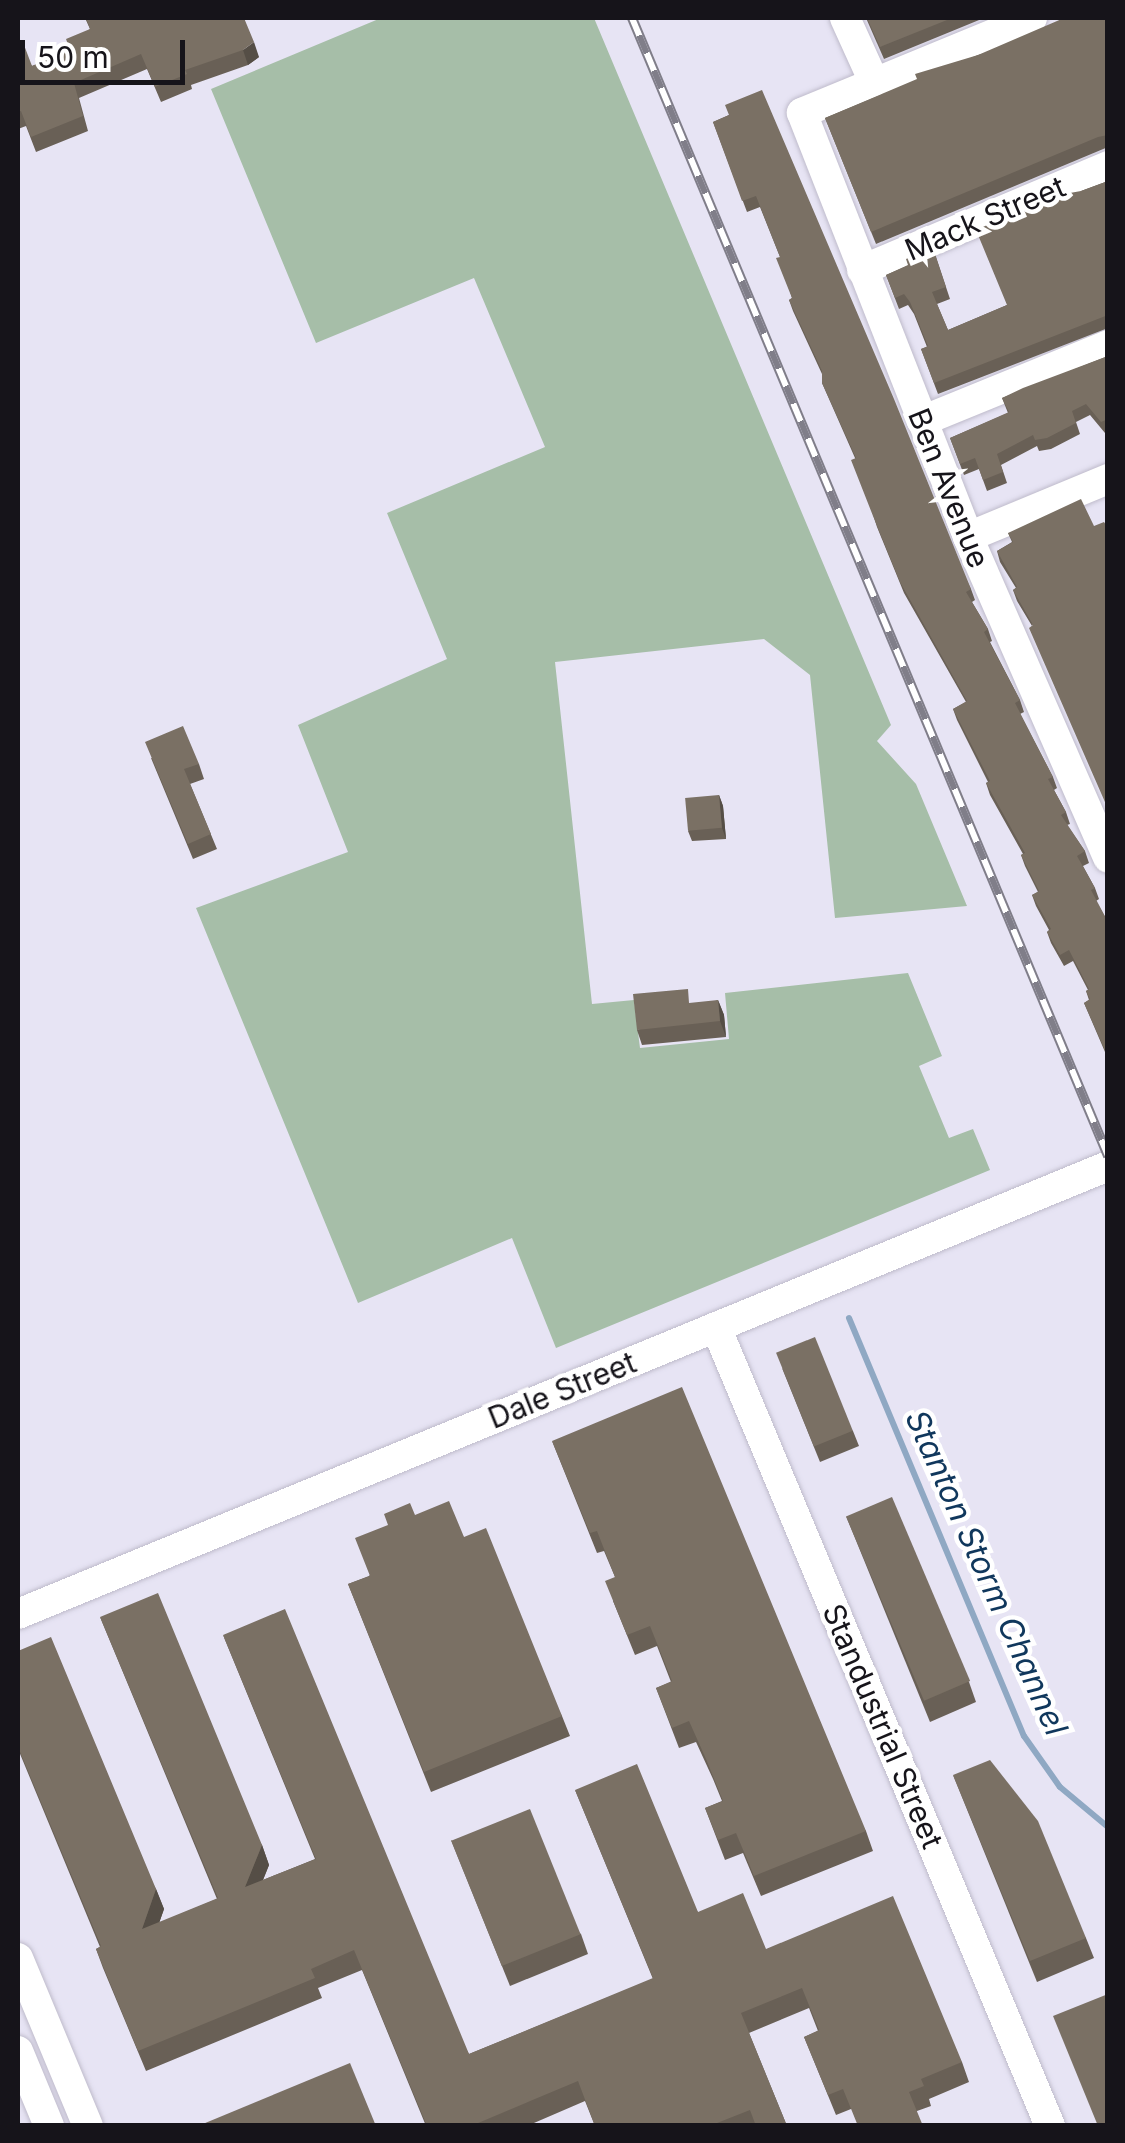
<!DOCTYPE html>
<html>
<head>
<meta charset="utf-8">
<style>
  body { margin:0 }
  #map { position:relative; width:1125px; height:2143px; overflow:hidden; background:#e7e4f4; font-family:Inter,sans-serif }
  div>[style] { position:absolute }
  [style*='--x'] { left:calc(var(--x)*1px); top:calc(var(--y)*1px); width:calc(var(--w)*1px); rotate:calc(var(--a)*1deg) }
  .green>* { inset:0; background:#a6bea8 }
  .stream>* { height:6px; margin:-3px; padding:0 3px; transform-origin:3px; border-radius:3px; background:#8fa8c3 }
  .roads { filter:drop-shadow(0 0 2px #bfbbcb) drop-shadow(0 0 2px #bfbbcb) }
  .minor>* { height:30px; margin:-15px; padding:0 15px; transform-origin:15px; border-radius:15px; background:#fff }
  .rail>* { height:10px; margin-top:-5px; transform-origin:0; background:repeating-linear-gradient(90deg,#fff 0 19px,#807e89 0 38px); box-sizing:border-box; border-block:2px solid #807e89 }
  .wall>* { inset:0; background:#696056 }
  .shaded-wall>* { inset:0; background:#554e46 }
  .building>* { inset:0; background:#7a7064; transform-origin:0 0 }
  span { translate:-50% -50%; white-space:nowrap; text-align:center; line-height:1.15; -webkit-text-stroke:9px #fff; paint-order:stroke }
  .street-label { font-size:30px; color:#16141a }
  .water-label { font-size:32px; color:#10375c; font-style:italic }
  .frame { position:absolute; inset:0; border:20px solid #16141a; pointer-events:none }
  .scale { position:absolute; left:20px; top:40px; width:165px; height:45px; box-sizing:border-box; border:5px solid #16141a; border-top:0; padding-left:12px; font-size:30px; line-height:35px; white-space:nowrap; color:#16141a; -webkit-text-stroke:8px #fff; paint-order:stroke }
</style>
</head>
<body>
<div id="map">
  <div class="green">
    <i style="clip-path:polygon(381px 18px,594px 18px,891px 725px,877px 741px,916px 784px,967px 906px,835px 918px,810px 675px,764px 639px,555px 662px,592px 1004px,634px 1000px,640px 1048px,729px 1039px,725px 993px,908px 973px,942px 1056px,919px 1066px,949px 1138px,973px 1129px,990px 1170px,556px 1348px,512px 1238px,358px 1303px,196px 908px,348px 852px,298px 725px,447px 659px,387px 513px,545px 447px,474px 278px,316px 343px,211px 89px)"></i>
  </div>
  <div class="stream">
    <i style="--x:849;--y:1318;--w:453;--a:67.3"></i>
    <i style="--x:1024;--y:1736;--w:62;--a:54.8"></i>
    <i style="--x:1060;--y:1787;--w:62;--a:39.8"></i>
  </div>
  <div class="roads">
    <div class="minor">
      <i style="--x:845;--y:18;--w:70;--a:65.6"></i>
      <i style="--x:1032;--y:18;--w:249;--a:157.6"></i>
      <i style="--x:802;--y:113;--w:455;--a:68.6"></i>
      <i style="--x:968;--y:537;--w:350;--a:66.4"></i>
      <i style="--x:862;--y:270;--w:267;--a:-22.9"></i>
      <i style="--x:922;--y:421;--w:201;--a:-22.2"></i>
      <i style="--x:968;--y:537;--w:152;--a:-22.5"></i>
      <i style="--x:716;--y:1327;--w:866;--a:67.31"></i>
      <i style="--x:18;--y:1614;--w:1178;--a:-22.34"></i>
      <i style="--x:18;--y:1958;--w:182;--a:67.4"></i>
      <i style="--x:18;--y:2051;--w:81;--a:67.5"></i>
    </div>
  </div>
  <div class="rail">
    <i style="--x:632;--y:18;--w:1234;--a:67.3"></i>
  </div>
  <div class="wall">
    <i style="clip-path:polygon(85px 18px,178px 18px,259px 57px,248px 65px,191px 85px,192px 89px,161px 102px,147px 69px,79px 98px,88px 131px,36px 152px,26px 126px,18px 129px,18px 48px,32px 66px,70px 50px,90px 29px)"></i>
    <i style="clip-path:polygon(866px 18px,984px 18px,884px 59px)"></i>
    <i style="clip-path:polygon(1108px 18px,1108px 147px,876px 244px,825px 118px,978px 55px)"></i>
    <i style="clip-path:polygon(729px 115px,971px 589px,975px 600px,972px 602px,988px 629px,992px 641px,990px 642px,1020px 700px,1024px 712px,1020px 714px,1053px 777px,1057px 788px,1054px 790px,1066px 812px,1070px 824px,1067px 825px,1085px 851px,1089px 863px,1083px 866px,1095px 888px,1099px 899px,1096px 901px,1108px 922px,1108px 1059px,1084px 1003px,1089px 1000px,1086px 991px,1088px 990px,1073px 961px,1064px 966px,1051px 943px,1047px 932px,1049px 930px,1036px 906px,1032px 895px,1038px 892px,1025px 866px,1021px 855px,1023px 854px,990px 795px,986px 783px,988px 782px,957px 720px,953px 709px,966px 702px,904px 593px,877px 527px,855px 458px,822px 383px,822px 374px,793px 311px,789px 300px,792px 298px,780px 257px,760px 207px,747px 212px,713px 122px)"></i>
    <i style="clip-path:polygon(1108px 181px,1108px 328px,938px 394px,921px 349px,927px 347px,914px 314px,908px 305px,899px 309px,886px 275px,935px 254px,950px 299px,937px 304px,948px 330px,1007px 305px,1081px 191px)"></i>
    <i style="clip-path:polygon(1108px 356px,1108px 432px,1105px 433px,1090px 415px,1076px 422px,1080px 434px,1051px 449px,1039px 451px,1037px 446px,1001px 465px,1007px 483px,987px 491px,979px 469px,964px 475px,950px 438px,1008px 413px,1002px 398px)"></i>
    <i style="clip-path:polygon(1094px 526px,1032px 626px,1017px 601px,1013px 590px,1016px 588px,1000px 562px,997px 551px,1012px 542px,1008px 533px)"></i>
    <i style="clip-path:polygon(151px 758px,199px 764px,204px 779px,190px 784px,217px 849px,193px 859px)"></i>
    <i style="clip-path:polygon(719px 795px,723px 806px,726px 839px,692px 841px,688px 831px)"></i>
    <i style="clip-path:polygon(718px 1000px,724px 1015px,726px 1037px,642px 1045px,637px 1030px)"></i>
    <i style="clip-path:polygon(782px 1368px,853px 1431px,859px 1446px,820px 1462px)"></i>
    <i style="clip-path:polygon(552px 1441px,866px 1831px,873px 1851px,761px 1896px,743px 1853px,725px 1860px,705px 1808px,722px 1801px,713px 1779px,696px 1742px,679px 1748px,656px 1688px,671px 1682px,657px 1646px,635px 1655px,613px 1601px,615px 1577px,604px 1551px,597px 1553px)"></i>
    <i style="clip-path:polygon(415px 1515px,464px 1537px,562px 1716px,570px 1736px,431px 1792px,348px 1584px,369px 1576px)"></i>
    <i style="clip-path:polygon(846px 1516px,969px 1682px,976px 1702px,930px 1722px)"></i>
    <i style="clip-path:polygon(100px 1617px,262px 1845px,269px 1865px,263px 1880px,315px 1859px,223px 1635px,469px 2054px,653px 1979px,575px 1790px,698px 1912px,962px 2062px,969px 2082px,929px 2099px,931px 2106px,917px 2111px,851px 2109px,836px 2115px,804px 2037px,818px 2031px,809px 2008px,749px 2033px,787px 2126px,595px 2126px,585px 2101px,527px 2126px,426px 2126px,362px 1970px,318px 1988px,322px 1998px,146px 2071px,103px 1968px,96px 1949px,100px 1947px,18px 1749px,18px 1651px,156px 1889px,164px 1909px,159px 1923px,217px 1899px)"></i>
    <i style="clip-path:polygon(953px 1775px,1086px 1938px,1094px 1958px,1037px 1982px)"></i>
    <i style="clip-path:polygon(451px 1840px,581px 1934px,588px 1954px,510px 1986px)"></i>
  </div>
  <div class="shaded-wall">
    <i style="clip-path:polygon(254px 42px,259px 57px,248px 65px,243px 50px)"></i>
    <i style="clip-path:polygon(719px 795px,723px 806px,726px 839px,722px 828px)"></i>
    <i style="clip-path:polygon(718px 1000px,724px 1015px,726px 1037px,720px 1021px)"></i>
    <i style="clip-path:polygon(262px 1845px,269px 1865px,252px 1907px,245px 1887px)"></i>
    <i style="clip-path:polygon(156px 1889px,164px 1909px,150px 1949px,142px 1929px)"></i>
  </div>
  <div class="building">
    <i style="clip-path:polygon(86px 18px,179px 19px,244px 18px,254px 42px,243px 50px,185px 70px,187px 74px,155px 87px,141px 54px,74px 83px,83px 116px,31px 137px,21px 111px,18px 112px,18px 48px,24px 45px,32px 66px,70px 50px,66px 39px,90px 29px)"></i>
    <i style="clip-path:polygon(867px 18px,952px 18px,880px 47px)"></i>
    <i style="clip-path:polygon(1064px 18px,1108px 18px,1108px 135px,1098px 137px,871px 232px,825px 118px,917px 79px,915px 74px,978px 55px)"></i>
    <i style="clip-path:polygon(762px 90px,894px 399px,971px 589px,966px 592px,988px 629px,984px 632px,1020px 700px,1015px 703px,1053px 777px,1048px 779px,1066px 812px,1061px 815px,1085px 851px,1077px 856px,1095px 888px,1091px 890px,1108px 922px,1108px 1057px,1084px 1003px,1090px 999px,1086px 991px,1089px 989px,1069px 950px,1060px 955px,1047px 932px,1051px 929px,1032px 895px,1039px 891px,1021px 855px,1025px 853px,986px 783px,990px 781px,953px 709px,967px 701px,900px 582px,873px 516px,851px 460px,856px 458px,822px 383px,822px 371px,789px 300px,792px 298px,776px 258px,780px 257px,756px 196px,742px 201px,713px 122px,729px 115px,725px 105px)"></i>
    <i style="clip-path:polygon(1108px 181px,1108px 315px,934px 383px,921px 349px,928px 346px,910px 302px,904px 294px,895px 298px,886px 275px,908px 265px,906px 259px,928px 249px,935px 254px,946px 287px,932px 292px,948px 330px,1007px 305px,976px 230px,1053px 196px,1081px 191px)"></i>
    <i style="clip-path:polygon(1108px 356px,1108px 419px,1101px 422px,1086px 404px,1072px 411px,1076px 423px,1047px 438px,1035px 440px,1033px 435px,997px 454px,1003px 472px,983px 480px,975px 458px,960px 464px,950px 438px,1009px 412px,1002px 398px,1023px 388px)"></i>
    <i style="clip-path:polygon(1081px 499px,1094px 526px,1104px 522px,1108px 528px,1108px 809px,1029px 628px,1033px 625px,1013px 590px,1017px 587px,997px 551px,1013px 542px,1008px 533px)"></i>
    <i style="clip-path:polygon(183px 726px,199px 764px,184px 769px,211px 834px,188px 844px,145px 742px)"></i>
    <i style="left:719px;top:795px;width:33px;height:34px;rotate:85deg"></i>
    <i style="clip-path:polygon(688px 989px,689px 1003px,718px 1000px,720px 1021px,637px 1030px,633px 994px)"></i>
    <i style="left:815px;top:1337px;width:101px;height:42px;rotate:68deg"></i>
    <i style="clip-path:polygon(682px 1387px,866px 1831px,754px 1876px,736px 1833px,718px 1840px,705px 1808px,723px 1801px,706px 1759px,689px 1721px,672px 1728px,656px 1688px,672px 1681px,650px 1626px,627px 1635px,605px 1581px,615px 1577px,597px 1531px,590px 1533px,552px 1441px)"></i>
    <i style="left:892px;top:1497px;width:200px;height:50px;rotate:67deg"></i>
    <i style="clip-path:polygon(449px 1501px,464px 1537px,486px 1528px,562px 1716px,424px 1772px,348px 1584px,370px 1576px,355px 1538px,388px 1525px,384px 1514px,410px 1503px,415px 1515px)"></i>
    <i style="clip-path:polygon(158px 1593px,262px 1845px,245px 1887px,316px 1859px,223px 1635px,285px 1609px,469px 2054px,653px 1978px,575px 1790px,637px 1764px,698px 1912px,743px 1893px,766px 1949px,893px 1896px,962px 2062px,921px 2079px,924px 2086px,909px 2092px,923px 2126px,858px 2126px,843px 2089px,828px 2095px,804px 2037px,819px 2030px,802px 1988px,741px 2013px,787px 2126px,756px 2126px,750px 2110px,717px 2123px,718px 2126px,595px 2126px,578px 2081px,471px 2126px,427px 2126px,354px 1950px,311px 1969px,315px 1978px,138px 2051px,96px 1949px,101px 1946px,18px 1747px,18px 1651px,51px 1637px,156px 1889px,142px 1929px,218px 1898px,100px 1617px)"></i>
    <i style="clip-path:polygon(990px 1760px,1038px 1821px,1086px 1938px,1030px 1961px,953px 1775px)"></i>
    <i style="left:530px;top:1809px;width:135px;height:85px;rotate:68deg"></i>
    <i style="clip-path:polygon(1108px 1994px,1108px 2126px,1098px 2126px,1053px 2016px)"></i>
    <i style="clip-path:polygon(350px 2063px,376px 2126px,198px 2126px)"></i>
  </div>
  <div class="street-label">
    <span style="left:985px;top:218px;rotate:-23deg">Mack Street</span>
    <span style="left:949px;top:488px;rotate:68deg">Ben Avenue</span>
    <span style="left:562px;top:1390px;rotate:-22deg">Dale Street</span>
    <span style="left:883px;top:1726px;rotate:67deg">Standustrial Street</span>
  </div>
  <div class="water-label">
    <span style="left:986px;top:1573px;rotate:66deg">Stanton Storm Channel</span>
  </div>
  <div class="frame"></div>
  <div class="scale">50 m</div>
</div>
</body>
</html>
